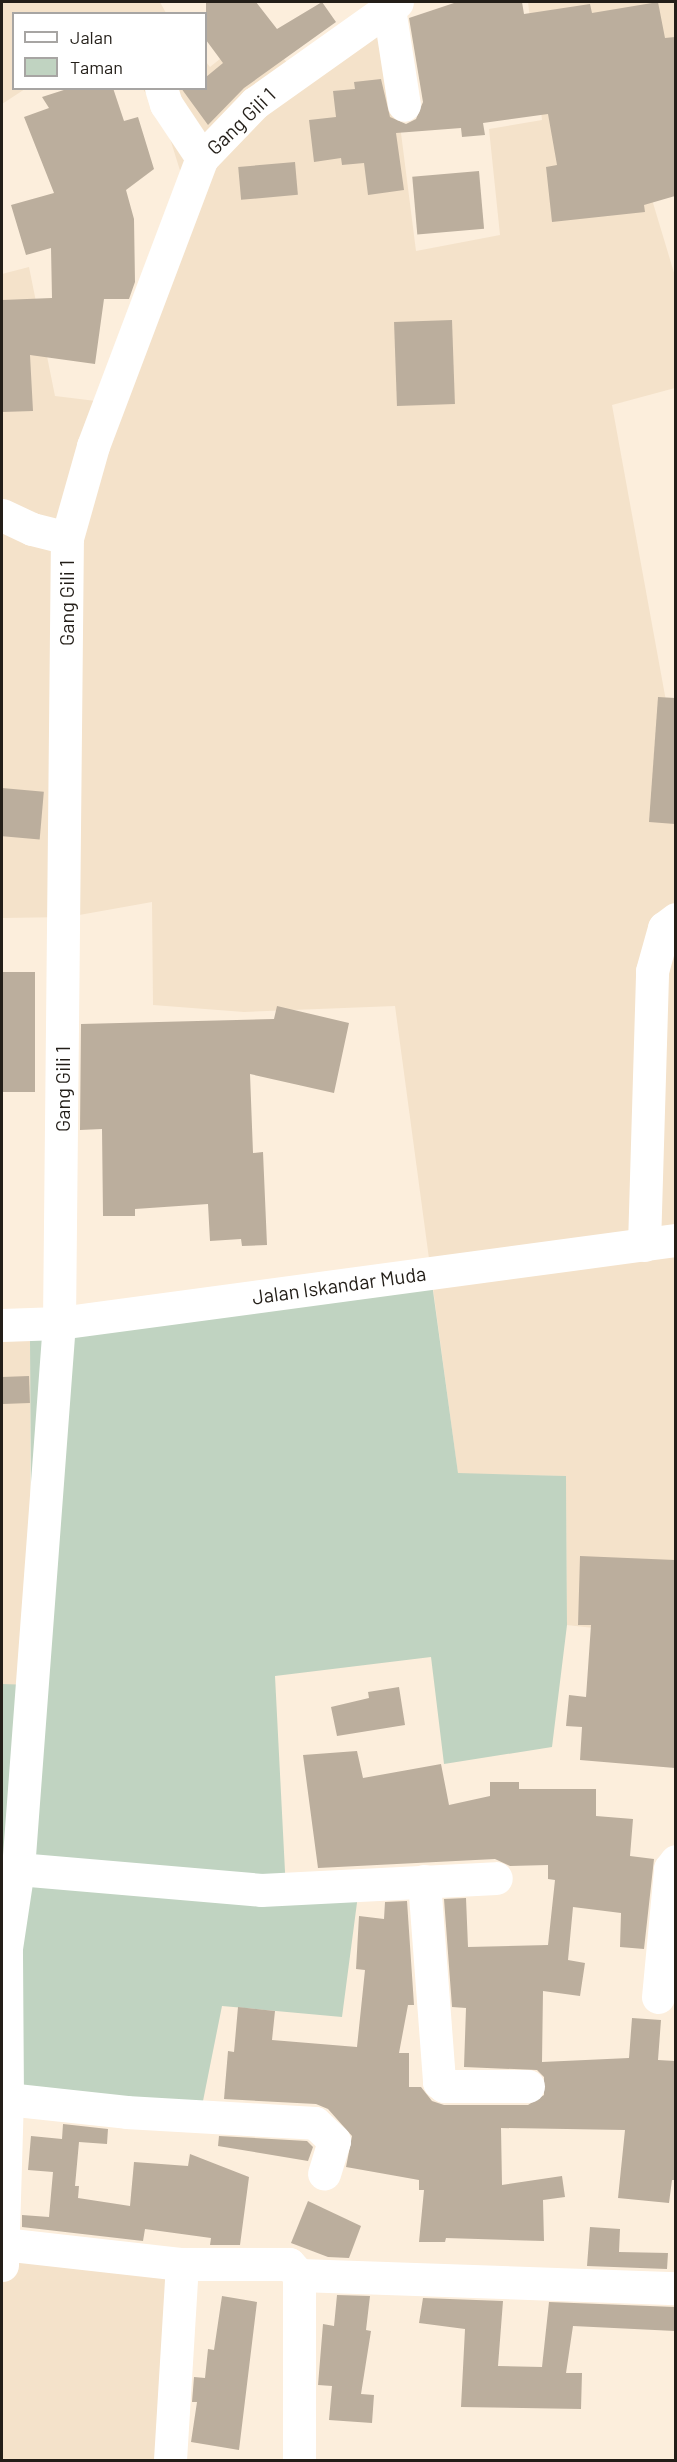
<!DOCTYPE html>
<html>
<head>
<meta charset="utf-8">
<style>
  body { margin:0 }
  #map { position:relative; width:677px; height:2462px; overflow:hidden; background:#fceedc; font-family:Barlow,sans-serif }
  div>[style] { position:absolute }
  [style*='--x'] { left:calc(var(--x)*1px); top:calc(var(--y)*1px); width:calc(var(--w)*1px); rotate:calc(var(--a)*1deg) }
  .built>* { inset:0; background:#f4e2ca; transform-origin:0 0 }
  .green>* { inset:0; background:#c0d3c1 }
  .building>* { inset:0; background:#bbae9d; transform-origin:0 0 }
  .minor>* { height:33px; margin:-16.5px; padding:0 16.5px; transform-origin:16.5px; border-radius:16.5px; background:#fff }
  span { translate:-50% -50%; white-space:nowrap; text-align:center; line-height:1.15; -webkit-text-stroke:6px #fff; paint-order:stroke }
  .street-label { font-size:20px; color:#231e18 }
  .frame { position:absolute; inset:0; border:3px solid #231e18; pointer-events:none }
  .legend { position:absolute; left:12px; top:12px; width:195px; height:78px; box-sizing:border-box; background:#fff; border:2px solid #a7a5a3; margin:0; padding:8px 10px; list-style:none; font-size:18px; color:#231e18 }
  .legend li { display:flex; align-items:center; gap:12px; height:30px }
  .legend b { width:30px; border:2px solid #a7a5a3 }
</style>
</head>
<body>
<div id="map">
  <div class="built">
    <i style="clip-path:polygon(2px 2px,160px 2px,166px 13px,14px 14px,14px 88px,25px 89px,2px 104px)"></i>
    <i style="clip-path:polygon(528px 2px,675px 2px,675px 152px,641px 163px,675px 276px,675px 388px,612px 405px,666px 701px,675px 699px,675px 1637px,567px 1625px,566px 1476px,458px 1474px,395px 1006px,244px 1012px,153px 1005px,152px 902px,68px 917px,2px 918px,2px 274px,29px 267px,55px 396px,96px 401px,183px 180px,167px 129px,143px 89px,206px 88px,206px 62px,210px 67px,257px 29px,291px 67px,386px 15px,416px 251px,500px 235px,489px 129px,542px 120px)"></i>
    <i style="left:30px;top:1340px;width:345px;height:28px;rotate:90deg"></i>
    <i style="clip-path:polygon(2px 2255px,174px 2272px,158px 2460px,2px 2460px)"></i>
  </div>
  <div class="green">
    <i style="clip-path:polygon(430px 1269px,458px 1473px,566px 1476px,567px 1625px,552px 1747px,444px 1764px,431px 1657px,275px 1676px,286px 1891px,358px 1895px,342px 2017px,222px 2006px,202px 2106px,4px 2084px,2px 1684px,32px 1685px,30px 1340px)"></i>
  </div>
  <div class="building">
    <i style="clip-path:polygon(206px 2px,256px 2px,277px 29px,322px 2px,336px 22px,244px 88px,208px 125px,181px 88px,206px 88px,206px 77px,223px 63px,206px 40px)"></i>
    <i style="clip-path:polygon(457px 2px,522px 2px,524px 14px,590px 4px,592px 13px,658px 2px,665px 38px,675px 37px,675px 196px,644px 205px,645px 212px,552px 222px,546px 167px,557px 165px,548px 114px,483px 123px,485px 135px,462px 137px,461px 128px,396px 133px,404px 190px,368px 195px,364px 163px,342px 165px,341px 158px,314px 162px,309px 120px,336px 117px,333px 91px,355px 89px,354px 82px,381px 79px,390px 117px,406px 124px,416px 119px,423px 102px,409px 18px)"></i>
    <i style="clip-path:polygon(70px 88px,113px 88px,124px 121px,138px 117px,154px 169px,126px 190px,134px 219px,135px 282px,129px 299px,104px 299px,95px 364px,30px 355px,33px 411px,2px 412px,2px 300px,52px 298px,51px 248px,26px 255px,11px 205px,54px 193px,24px 117px,49px 108px,42px 97px)"></i>
    <i style="left:295px;top:162px;width:33px;height:57px;rotate:85deg"></i>
    <i style="left:479px;top:171px;width:58px;height:67px;rotate:85deg"></i>
    <i style="left:452px;top:320px;width:84px;height:58px;rotate:88deg"></i>
    <i style="clip-path:polygon(658px 697px,675px 698px,675px 824px,649px 822px)"></i>
    <i style="left:2px;top:788px;width:42px;height:48px;rotate:5deg"></i>
    <i style="left:35px;top:972px;width:120px;height:33px;rotate:90deg"></i>
    <i style="clip-path:polygon(277px 1006px,349px 1023px,334px 1093px,250px 1074px,253px 1153px,263px 1152px,267px 1245px,242px 1246px,241px 1239px,210px 1241px,208px 1204px,135px 1209px,135px 1216px,103px 1216px,102px 1129px,80px 1130px,81px 1024px,274px 1019px)"></i>
    <i style="left:29px;top:1376px;width:27px;height:27px;rotate:88deg"></i>
    <i style="clip-path:polygon(580px 1556px,675px 1560px,675px 1768px,580px 1760px,582px 1727px,566px 1726px,569px 1695px,586px 1697px,591px 1625px,578px 1625px)"></i>
    <i style="clip-path:polygon(399px 1687px,405px 1725px,337px 1736px,331px 1707px,369px 1698px,368px 1692px)"></i>
    <i style="clip-path:polygon(357px 1751px,363px 1778px,441px 1764px,449px 1805px,490px 1796px,490px 1782px,519px 1782px,519px 1789px,596px 1789px,596px 1816px,633px 1819px,630px 1856px,654px 1859px,644px 1949px,620px 1947px,621px 1913px,573px 1907px,568px 1960px,585px 1963px,580px 1996px,543px 1991px,542px 2062px,629px 2058px,632px 2018px,661px 2020px,658px 2060px,675px 2061px,675px 2180px,672px 2180px,669px 2203px,618px 2198px,625px 2130px,501px 2128px,502px 2185px,562px 2176px,565px 2197px,543px 2200px,544px 2241px,446px 2238px,445px 2242px,419px 2242px,424px 2190px,419px 2190px,419px 2180px,346px 2167px,352px 2136px,328px 2109px,316px 2104px,224px 2099px,228px 2051px,234px 2052px,238px 2007px,275px 2011px,272px 2040px,357px 2047px,365px 1970px,356px 1969px,359px 1916px,384px 1919px,385px 1902px,407px 1901px,414px 2005px,408px 2005px,399px 2053px,409px 2053px,409px 2087px,421px 2087px,432px 2101px,444px 2105px,528px 2105px,544px 2095px,544px 2077px,537px 2070px,464px 2067px,466px 2008px,452px 2007px,444px 1899px,466px 1898px,468px 1947px,548px 1945px,555px 1880px,548px 1879px,548px 1865px,510px 1866px,495px 1859px,318px 1868px,303px 1755px)"></i>
    <i style="clip-path:polygon(63px 2124px,108px 2129px,107px 2144px,79px 2142px,75px 2186px,79px 2186px,78px 2198px,130px 2206px,134px 2162px,188px 2166px,190px 2154px,249px 2177px,240px 2245px,210px 2245px,211px 2238px,145px 2229px,143px 2241px,22px 2227px,22px 2215px,49px 2217px,53px 2172px,28px 2170px,31px 2136px,62px 2139px)"></i>
    <i style="clip-path:polygon(219px 2136px,307px 2141px,313px 2147px,308px 2161px,218px 2146px)"></i>
    <i style="clip-path:polygon(308px 2201px,361px 2226px,349px 2258px,328px 2257px,291px 2243px)"></i>
    <i style="clip-path:polygon(590px 2227px,620px 2229px,619px 2252px,668px 2253px,667px 2269px,587px 2266px)"></i>
    <i style="clip-path:polygon(337px 2295px,370px 2296px,366px 2330px,371px 2331px,361px 2394px,374px 2395px,372px 2423px,329px 2420px,332px 2386px,318px 2385px,323px 2324px,334px 2326px)"></i>
    <i style="clip-path:polygon(222px 2296px,257px 2302px,239px 2450px,191px 2442px,197px 2402px,192px 2402px,194px 2377px,205px 2378px,208px 2349px,214px 2350px)"></i>
    <i style="clip-path:polygon(423px 2298px,503px 2301px,498px 2366px,542px 2367px,549px 2302px,675px 2307px,675px 2331px,573px 2326px,566px 2373px,582px 2373px,581px 2409px,461px 2407px,465px 2329px,419px 2323px)"></i>
  </div>
  <div class="minor">
    <i style="--x:388;--y:2;--w:104;--a:81.2"></i>
    <i style="--x:161;--y:88;--w:17;--a:73"></i>
    <i style="--x:166;--y:104;--w:65;--a:56.3"></i>
    <i style="--x:2;--y:515;--w:33;--a:25"></i>
    <i style="--x:32;--y:529;--w:36;--a:14"></i>
    <i style="--x:644;--y:1245;--w:274;--a:-88.3"></i>
    <i style="--x:652;--y:971;--w:45;--a:-74.4"></i>
    <i style="--x:664;--y:928;--w:15;--a:-37"></i>
    <i style="--x:2;--y:1325;--w:57;--a:-2"></i>
    <i style="--x:59;--y:1323;--w:623;--a:-7.66"></i>
    <i style="--x:18;--y:1869;--w:244;--a:4.9"></i>
    <i style="--x:261;--y:1890;--w:235;--a:-2.9"></i>
    <i style="--x:424;--y:1881;--w:202;--a:85.7"></i>
    <i style="--x:439;--y:2082;--w:6;--a:39"></i>
    <i style="--x:444;--y:2086;--w:84;--a:0"></i>
    <i style="--x:658;--y:1997;--w:129;--a:-84.6"></i>
    <i style="--x:670;--y:1869;--w:10;--a:-53"></i>
    <i style="--x:7;--y:2099;--w:120;--a:6.2"></i>
    <i style="--x:126;--y:2112;--w:189;--a:3.3"></i>
    <i style="--x:315;--y:2123;--w:26;--a:43"></i>
    <i style="--x:334;--y:2141;--w:34;--a:107"></i>
    <i style="--x:3;--y:2244;--w:180;--a:6.4"></i>
    <i style="--x:182;--y:2264;--w:107;--a:0"></i>
    <i style="--x:289;--y:2264;--w:15;--a:48"></i>
    <i style="--x:299;--y:2275;--w:185;--a:90"></i>
    <i style="--x:2;--y:2265;--w:166;--a:-88.3"></i>
    <i style="--x:7;--y:2099;--w:151;--a:-90.4"></i>
    <i style="--x:6;--y:1948;--w:80;--a:-81.4"></i>
    <i style="--x:18;--y:1869;--w:548;--a:-85.71"></i>
    <i style="--x:59;--y:1323;--w:785;--a:-89.42"></i>
    <i style="--x:67;--y:538;--w:96;--a:-74.2"></i>
    <i style="--x:93;--y:446;--w:308;--a:-69.3"></i>
    <i style="--x:202;--y:158;--w:76;--a:-46.1"></i>
    <i style="--x:255;--y:103;--w:174;--a:-35.4"></i>
    <i style="--x:299;--y:2275;--w:377;--a:2"></i>
    <i style="--x:170;--y:2460;--w:196;--a:-86.5"></i>
  </div>
  <div class="street-label">
    <span style="left:241px;top:121px;rotate:-44deg">Gang Gili 1</span>
    <span style="left:66px;top:603px;rotate:-90deg">Gang Gili 1</span>
    <span style="left:62px;top:1089px;rotate:-90deg">Gang Gili 1</span>
    <span style="left:339px;top:1285px;rotate:-8deg">Jalan Iskandar Muda</span>
  </div>
  <div class="frame"></div>
  <ul class="legend">
  <li><b style="height:8px;background:#fff"></b>Jalan</li>
  <li><b style="height:16px;background:#c0d3c1"></b>Taman</li>
  </ul>
</div>
</body>
</html>
